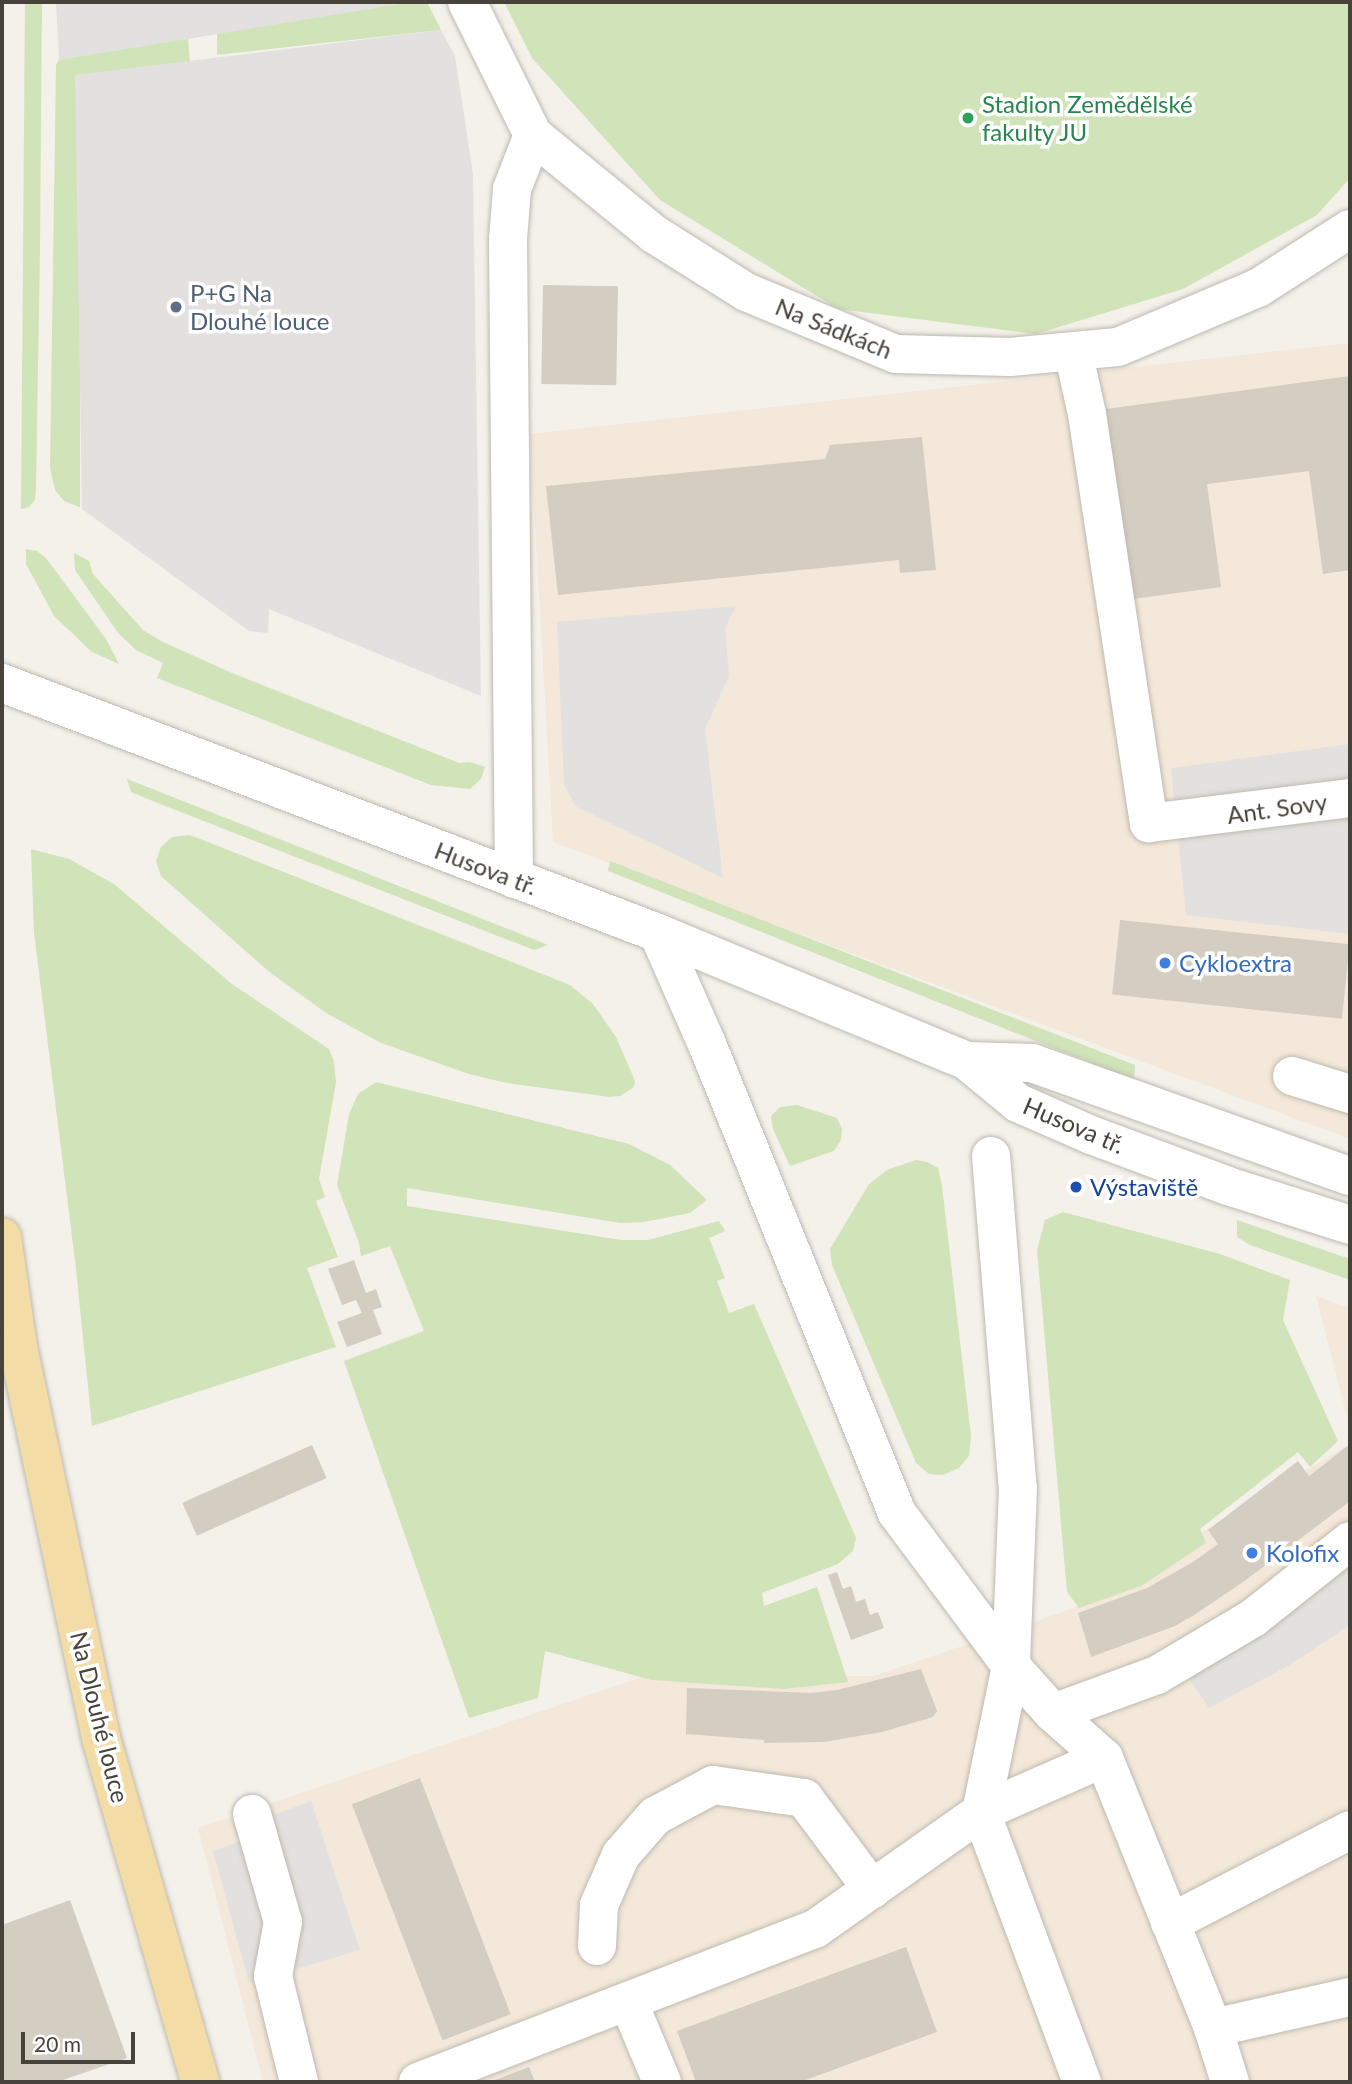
<!DOCTYPE html>
<html>
<head>
<meta charset="utf-8">
<style>
  body { margin:0 }
  #map { position:relative; width:1352px; height:2084px; overflow:hidden; background:#f4f1eb; font-family:Lato,sans-serif }
  div>[style] { position:absolute }
  [style*='--x'] { left:calc(var(--x)*1px); top:calc(var(--y)*1px); width:calc(var(--w)*1px); rotate:calc(var(--a)*1deg) }
  .commercial>* { inset:0; background:#f3e8d9 }
  .green>* { inset:0; background:#d0e3b9 }
  .parking>* { inset:0; background:#e3e1df }
  .building>* { inset:0; background:#d4cdc2; transform-origin:0 0 }
  .roads { filter:drop-shadow(0 0 2px #beb9af) drop-shadow(0 0 2px #beb9af) }
  .minor>* { height:38px; margin:-19px; padding:0 19px; transform-origin:19px; border-radius:19px; background:#fff }
  .major>* { height:38px; margin:-19px; padding:0 19px; transform-origin:19px; border-radius:19px; background:#f3dca5 }
  .dots>* { width:19px; height:19px; translate:-50% -50%; box-sizing:border-box; border:4px solid #fff; border-radius:50% }
  span { translate:-50% -50%; white-space:nowrap; text-align:center; line-height:1.15; -webkit-text-stroke:7px #fff; paint-order:stroke }
  .leisure-label { font-size:24px; color:#27864d }
  .left { translate:0 -50%; text-align:left }
  .service-label { font-size:24px; color:#4e5e75 }
  .street-label { font-size:24px; color:#47423a }
  .shop-label { font-size:24px; color:#366cbe }
  .transit-label { font-size:24px; color:#164399 }
  .frame { position:absolute; inset:0; border:4px solid #47423a; pointer-events:none }
  .scale { position:absolute; left:21px; top:2032px; width:114px; height:32px; box-sizing:border-box; border:4px solid #47423a; border-top:0; padding-left:9px; font-size:21px; line-height:24px; white-space:nowrap; color:#47423a; -webkit-text-stroke:5px #fff; paint-order:stroke }
</style>
</head>
<body>
<div id="map">
  <div class="commercial">
    <i style="clip-path:polygon(1350px 343px,1350px 1139px,553px 842px,530px 434px)"></i>
    <i style="clip-path:polygon(1316px 1296px,1350px 1308px,1350px 1428px)"></i>
    <i style="clip-path:polygon(1350px 1444px,1350px 2082px,263px 2082px,198px 1828px,645px 1676px,874px 1676px,1074px 1608px)"></i>
  </div>
  <div class="green">
    <i style="clip-path:polygon(25px 2px,42px 2px,40px 247px,36px 488px,35px 500px,29px 507px,21px 509px)"></i>
    <i style="clip-path:polygon(411px 2px,427px 2px,441px 30px,217px 55px,217px 32px)"></i>
    <i style="clip-path:polygon(504px 2px,1350px 2px,1350px 178px,1317px 215px,1183px 289px,1036px 334px,838px 309px,660px 200px,532px 58px)"></i>
    <i style="clip-path:polygon(188px 37px,191px 77px,80px 94px,80px 507px,64px 501px,55px 490px,50px 468px,56px 65px,62px 55px)"></i>
    <i style="clip-path:polygon(26px 549px,37px 551px,46px 558px,106px 639px,119px 664px,92px 652px,54px 616px,26px 564px)"></i>
    <i style="clip-path:polygon(74px 553px,89px 561px,93px 574px,143px 630px,163px 642px,232px 673px,459px 763px,470px 762px,485px 767px,481px 779px,470px 789px,431px 785px,157px 678px,163px 663px,136px 650px,118px 633px,75px 570px)"></i>
    <i style="clip-path:polygon(127px 779px,541px 942px,548px 945px,534px 950px,155px 802px,131px 792px)"></i>
    <i style="clip-path:polygon(190px 835px,570px 985px,593px 1004px,616px 1037px,635px 1081px,634px 1087px,620px 1096px,610px 1097px,507px 1083px,469px 1074px,381px 1043px,326px 1013px,267px 970px,161px 876px,156px 861px,161px 847px,172px 837px)"></i>
    <i style="clip-path:polygon(31px 849px,69px 859px,114px 884px,232px 984px,329px 1049px,334px 1061px,336px 1082px,319px 1179px,325px 1197px,316px 1201px,338px 1257px,307px 1268px,336px 1347px,92px 1426px,76px 1269px,34px 933px)"></i>
    <i style="clip-path:polygon(610px 861px,1135px 1065px,1134px 1080px,608px 871px)"></i>
    <i style="clip-path:polygon(376px 1082px,629px 1144px,670px 1165px,707px 1200px,690px 1213px,644px 1222px,620px 1223px,407px 1188px,407px 1206px,621px 1240px,648px 1240px,719px 1221px,725px 1231px,709px 1238px,725px 1278px,717px 1281px,729px 1313px,754px 1304px,856px 1538px,853px 1551px,838px 1564px,762px 1593px,764px 1606px,817px 1587px,848px 1682px,784px 1689px,652px 1680px,545px 1651px,538px 1698px,469px 1718px,344px 1361px,424px 1331px,390px 1246px,361px 1256px,359px 1243px,337px 1185px,349px 1114px,358px 1094px)"></i>
    <i style="clip-path:polygon(797px 1105px,837px 1118px,842px 1129px,841px 1140px,834px 1151px,790px 1166px,773px 1129px,771px 1116px,780px 1107px)"></i>
    <i style="clip-path:polygon(916px 1160px,927px 1162px,938px 1168px,942px 1186px,971px 1436px,969px 1456px,959px 1468px,943px 1475px,929px 1474px,916px 1463px,832px 1265px,830px 1249px,869px 1184px,887px 1170px)"></i>
    <i style="clip-path:polygon(1063px 1212px,1220px 1254px,1290px 1280px,1283px 1320px,1338px 1441px,1310px 1467px,1298px 1452px,1200px 1529px,1206px 1543px,1141px 1586px,1079px 1608px,1067px 1592px,1037px 1250px,1045px 1220px)"></i>
    <i style="clip-path:polygon(1237px 1220px,1350px 1259px,1350px 1280px,1250px 1245px,1237px 1237px)"></i>
  </div>
  <div class="parking">
    <i style="clip-path:polygon(56px 2px,412px 2px,59px 60px)"></i>
    <i style="clip-path:polygon(441px 30px,455px 56px,473px 174px,481px 696px,269px 609px,268px 633px,249px 631px,82px 509px,75px 75px)"></i>
    <i style="clip-path:polygon(736px 606px,725px 628px,729px 676px,705px 729px,723px 878px,575px 806px,564px 784px,557px 622px)"></i>
    <i style="clip-path:polygon(1350px 744px,1350px 934px,1186px 915px,1171px 768px)"></i>
    <i style="clip-path:polygon(1350px 1541px,1350px 1625px,1290px 1665px,1209px 1708px,1178px 1663px)"></i>
    <i style="clip-path:polygon(311px 1801px,360px 1950px,249px 1983px,213px 1851px,258px 1835px,263px 1819px)"></i>
  </div>
  <div class="building">
    <i style="left:543px;top:285px;width:75px;height:99px;rotate:1deg"></i>
    <i style="clip-path:polygon(1350px 376px,1350px 570px,1323px 574px,1309px 471px,1207px 484px,1221px 587px,1133px 599px,1106px 409px)"></i>
    <i style="clip-path:polygon(922px 437px,936px 570px,900px 573px,899px 560px,558px 595px,546px 486px,825px 459px,830px 445px)"></i>
    <i style="left:1120px;top:920px;width:231px;height:75px;rotate:6deg"></i>
    <i style="clip-path:polygon(354px 1260px,366px 1293px,376px 1289px,382px 1307px,373px 1310px,382px 1334px,347px 1347px,337px 1322px,362px 1313px,356px 1300px,342px 1305px,328px 1269px)"></i>
    <i style="clip-path:polygon(1350px 1444px,1350px 1501px,1246px 1580px,1194px 1615px,1175px 1626px,1091px 1657px,1078px 1613px,1147px 1588px,1193px 1562px,1218px 1544px,1208px 1530px,1298px 1461px,1309px 1476px)"></i>
    <i style="left:312px;top:1445px;width:36px;height:142px;rotate:66deg"></i>
    <i style="clip-path:polygon(837px 1572px,843px 1589px,851px 1586px,856px 1602px,865px 1599px,870px 1615px,878px 1612px,884px 1628px,851px 1640px,828px 1575px)"></i>
    <i style="clip-path:polygon(921px 1669px,937px 1711px,933px 1717px,882px 1732px,824px 1742px,764px 1743px,764px 1740px,686px 1734px,687px 1688px,811px 1693px,837px 1690px)"></i>
    <i style="left:420px;top:1778px;width:253px;height:73px;rotate:69deg"></i>
    <i style="clip-path:polygon(70px 1900px,127px 2058px,57px 2082px,2px 2082px,2px 1925px)"></i>
    <i style="clip-path:polygon(906px 1947px,937px 2032px,800px 2082px,696px 2082px,677px 2031px)"></i>
    <i style="clip-path:polygon(529px 2067px,535px 2082px,490px 2082px)"></i>
  </div>
  <div class="roads">
    <div class="minor">
      <i style="--x:467;--y:2;--w:148;--a:63.6"></i>
      <i style="--x:533;--y:135;--w:156;--a:39.3"></i>
      <i style="--x:654;--y:234;--w:109;--a:32.2"></i>
      <i style="--x:746;--y:292;--w:162;--a:22.5"></i>
      <i style="--x:896;--y:354;--w:114;--a:1.5"></i>
      <i style="--x:1010;--y:357;--w:108;--a:-5.3"></i>
      <i style="--x:1118;--y:347;--w:152;--a:-22.9"></i>
      <i style="--x:1258;--y:288;--w:109;--a:-32.7"></i>
      <i style="--x:1073;--y:351;--w:65;--a:77.5"></i>
      <i style="--x:1087;--y:414;--w:414;--a:81.4"></i>
      <i style="--x:1149;--y:823;--w:203;--a:-7.1"></i>
      <i style="--x:2;--y:683;--w:702;--a:20.86"></i>
      <i style="--x:658;--y:933;--w:334;--a:22.5"></i>
      <i style="--x:967;--y:1061;--w:66;--a:39.5"></i>
      <i style="--x:1018;--y:1103;--w:80;--a:23.7"></i>
      <i style="--x:1091;--y:1135;--w:146;--a:20.4"></i>
      <i style="--x:1228;--y:1186;--w:128;--a:17.7"></i>
      <i style="--x:514;--y:879;--w:640;--a:-90.54"></i>
      <i style="--x:508;--y:239;--w:50;--a:-85.4"></i>
      <i style="--x:512;--y:189;--w:58;--a:-68.7"></i>
      <i style="--x:658;--y:933;--w:121;--a:66.2"></i>
      <i style="--x:707;--y:1044;--w:506;--a:67.95"></i>
      <i style="--x:897;--y:1513;--w:191;--a:53.3"></i>
      <i style="--x:1011;--y:1666;--w:149;--a:101.6"></i>
      <i style="--x:981;--y:1812;--w:288;--a:69.5"></i>
      <i style="--x:967;--y:1061;--w:65;--a:1.8"></i>
      <i style="--x:1032;--y:1063;--w:337;--a:19.6"></i>
      <i style="--x:1292;--y:1076;--w:61;--a:17.2"></i>
      <i style="--x:991;--y:1156;--w:333;--a:85.4"></i>
      <i style="--x:1018;--y:1488;--w:178;--a:92.3"></i>
      <i style="--x:1011;--y:1666;--w:63;--a:48.2"></i>
      <i style="--x:1053;--y:1713;--w:68;--a:41.4"></i>
      <i style="--x:1104;--y:1758;--w:291;--a:68"></i>
      <i style="--x:1213;--y:2028;--w:57;--a:72.5"></i>
      <i style="--x:1053;--y:1713;--w:111;--a:-20.1"></i>
      <i style="--x:1157;--y:1675;--w:112;--a:-30.7"></i>
      <i style="--x:1253;--y:1618;--w:124;--a:-38.4"></i>
      <i style="--x:252;--y:1814;--w:112;--a:74"></i>
      <i style="--x:283;--y:1922;--w:55;--a:100.5"></i>
      <i style="--x:273;--y:1976;--w:109;--a:76.2"></i>
      <i style="--x:1170;--y:1923;--w:203;--a:-27.3"></i>
      <i style="--x:597;--y:1946;--w:41;--a:-87.2"></i>
      <i style="--x:599;--y:1905;--w:55;--a:-66.3"></i>
      <i style="--x:621;--y:1855;--w:52;--a:-48.9"></i>
      <i style="--x:655;--y:1816;--w:66;--a:-28.1"></i>
      <i style="--x:713;--y:1785;--w:92;--a:8.1"></i>
      <i style="--x:804;--y:1798;--w:114;--a:53.2"></i>
      <i style="--x:628;--y:2001;--w:88;--a:67.2"></i>
      <i style="--x:1213;--y:2028;--w:140;--a:-12.8"></i>
      <i style="--x:418;--y:2082;--w:425;--a:-21.1"></i>
      <i style="--x:815;--y:1929;--w:203;--a:-35.2"></i>
      <i style="--x:981;--y:1812;--w:134;--a:-23.7"></i>
    </div>
    <div class="major">
      <i style="--x:2;--y:1237;--w:111;--a:81.7"></i>
      <i style="--x:18;--y:1347;--w:400;--a:78"></i>
      <i style="--x:101;--y:1738;--w:358;--a:73.9"></i>
    </div>
  </div>
  <div class="dots">
    <i style="left:968px;top:118px;background:#2e9e5b"></i>
    <i style="left:176px;top:307px;background:#5c6f8a"></i>
    <i style="left:1165px;top:963px;background:#3f7fe0"></i>
    <i style="left:1076px;top:1187px;background:#1a4fb4"></i>
    <i style="left:1252px;top:1553px;background:#3f7fe0"></i>
  </div>
  <div class="leisure-label">
    <span class="left" style="left:982px;top:118px">Stadion Zemědělské<br>fakulty JU</span>
  </div>
  <div class="service-label">
    <span class="left" style="left:190px;top:307px">P+G Na<br>Dlouhé louce</span>
  </div>
  <div class="street-label">
    <span style="left:834px;top:328px;rotate:22deg">Na Sádkách</span>
    <span style="left:1277px;top:808px;rotate:-8deg">Ant. Sovy</span>
    <span style="left:486px;top:868px;rotate:21deg">Husova tř.</span>
    <span style="left:1074px;top:1125px;rotate:23deg">Husova tř.</span>
    <span style="left:100px;top:1717px;rotate:76deg">Na Dlouhé louce</span>
  </div>
  <div class="shop-label">
    <span class="left" style="left:1179px;top:963px">Cykloextra</span>
    <span class="left" style="left:1266px;top:1553px">Kolofix</span>
  </div>
  <div class="transit-label">
    <span class="left" style="left:1090px;top:1187px">Výstaviště</span>
  </div>
  <div class="frame"></div>
  <div class="scale">20 m</div>
</div>
</body>
</html>
